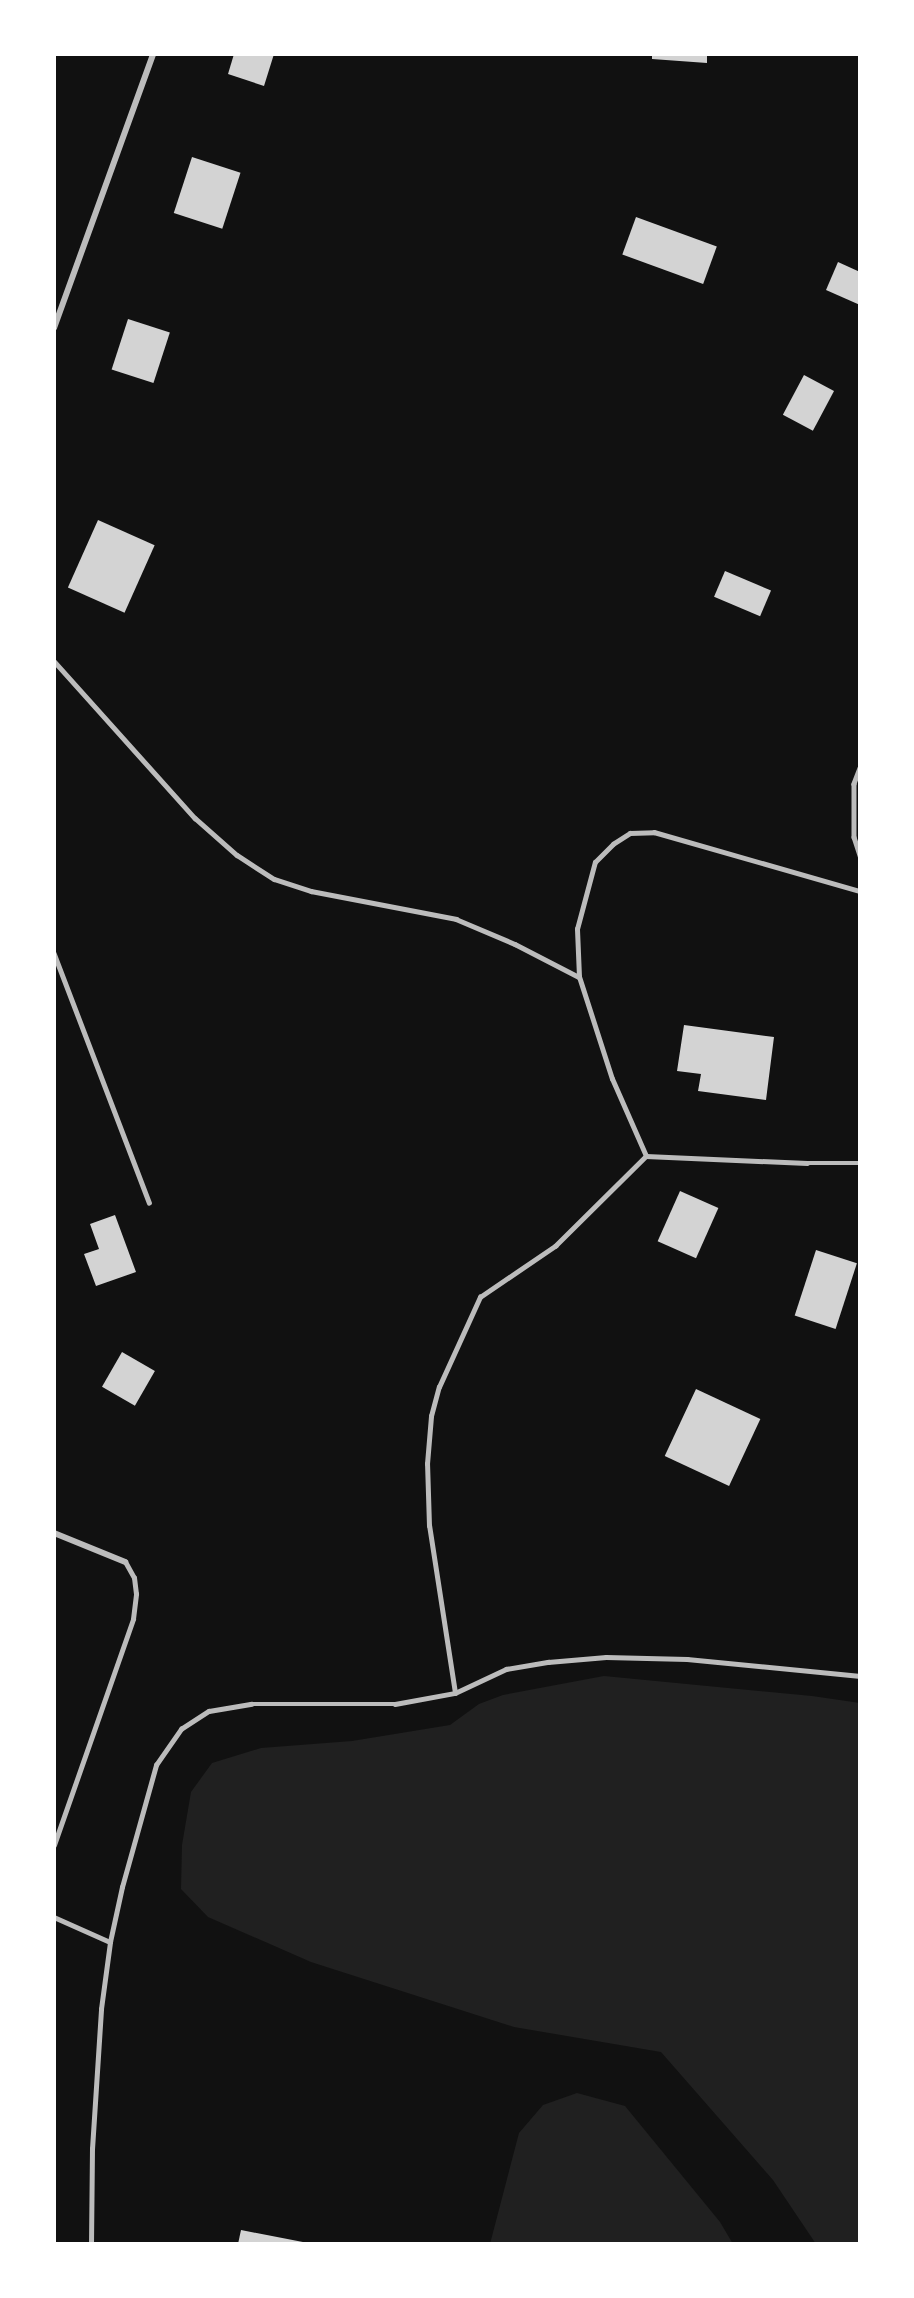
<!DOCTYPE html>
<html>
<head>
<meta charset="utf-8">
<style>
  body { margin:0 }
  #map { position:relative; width:914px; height:2298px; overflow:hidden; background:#111; font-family:"PT Sans Narrow",sans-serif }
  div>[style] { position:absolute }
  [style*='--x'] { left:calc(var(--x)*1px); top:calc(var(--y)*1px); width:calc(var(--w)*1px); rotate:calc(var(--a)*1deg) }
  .green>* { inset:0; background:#202020 }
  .building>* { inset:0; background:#d3d3d3; transform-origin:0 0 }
  .service>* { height:4.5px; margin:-2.25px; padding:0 2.25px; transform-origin:2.25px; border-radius:2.25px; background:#bcbcbc }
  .minor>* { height:6px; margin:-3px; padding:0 3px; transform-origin:3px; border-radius:3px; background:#bcbcbc }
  span { translate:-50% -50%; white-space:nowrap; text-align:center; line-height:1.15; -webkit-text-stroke:4.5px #fff; paint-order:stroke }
  .frame { position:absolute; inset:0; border:56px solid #fff; pointer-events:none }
</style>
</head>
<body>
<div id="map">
  <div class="green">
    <i style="clip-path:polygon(604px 1676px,812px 1696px,860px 1703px,860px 2244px,816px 2244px,773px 2180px,661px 2052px,514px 2027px,311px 1962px,208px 1917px,181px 1889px,182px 1845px,191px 1792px,212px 1763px,261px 1748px,352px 1741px,450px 1725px,479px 1704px,503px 1695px)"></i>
    <i style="clip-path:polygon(577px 2093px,625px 2106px,720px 2222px,733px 2244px,490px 2244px,519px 2133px,543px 2105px)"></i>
  </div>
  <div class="building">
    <i style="clip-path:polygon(234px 54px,274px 54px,264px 86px,228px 74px)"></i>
    <i style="clip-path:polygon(652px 54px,707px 54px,707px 63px,652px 59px)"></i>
    <i style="left:192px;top:157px;width:51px;height:59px;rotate:18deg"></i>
    <i style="left:636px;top:217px;width:86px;height:40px;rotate:20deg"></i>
    <i style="clip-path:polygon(838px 262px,860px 272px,860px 305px,826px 290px)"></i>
    <i style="left:128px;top:319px;width:44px;height:53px;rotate:18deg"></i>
    <i style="left:804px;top:375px;width:34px;height:45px;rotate:28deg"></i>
    <i style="left:98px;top:520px;width:62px;height:74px;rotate:24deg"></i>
    <i style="left:725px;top:571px;width:50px;height:28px;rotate:23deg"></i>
    <i style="clip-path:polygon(684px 1025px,774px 1037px,766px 1100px,698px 1091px,701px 1074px,677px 1071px)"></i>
    <i style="left:680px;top:1191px;width:42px;height:55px;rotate:24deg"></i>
    <i style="clip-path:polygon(115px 1215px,136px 1272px,96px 1286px,84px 1254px,99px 1249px,90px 1224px)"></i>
    <i style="left:816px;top:1250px;width:43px;height:69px;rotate:18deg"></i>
    <i style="left:122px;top:1352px;width:38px;height:40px;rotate:30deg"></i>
    <i style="left:696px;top:1389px;width:71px;height:74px;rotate:25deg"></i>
    <i style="clip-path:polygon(241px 2230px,308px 2243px,308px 2244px,238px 2244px)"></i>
  </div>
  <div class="service">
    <i style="--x:54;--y:661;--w:211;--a:48.1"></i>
    <i style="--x:195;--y:818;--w:56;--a:41.4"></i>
    <i style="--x:237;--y:855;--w:44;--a:33"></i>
    <i style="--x:274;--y:879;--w:39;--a:18"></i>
    <i style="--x:311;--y:891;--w:148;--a:10.9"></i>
    <i style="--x:456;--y:919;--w:64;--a:23"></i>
    <i style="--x:515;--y:944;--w:72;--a:27.3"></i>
    <i style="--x:860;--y:768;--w:17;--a:111"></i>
    <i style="--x:854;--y:784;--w:53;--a:90"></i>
    <i style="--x:854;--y:837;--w:20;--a:72"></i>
    <i style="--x:54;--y:953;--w:267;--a:69.1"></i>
    <i style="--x:646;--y:1156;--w:161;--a:2.5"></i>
    <i style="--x:807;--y:1163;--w:53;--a:0"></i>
    <i style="--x:455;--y:1693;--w:169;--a:-98.8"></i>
    <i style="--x:429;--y:1526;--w:62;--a:-91.8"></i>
    <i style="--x:427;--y:1464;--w:48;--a:-85.2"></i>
    <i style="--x:431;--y:1416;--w:30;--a:-75"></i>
    <i style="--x:439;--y:1387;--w:99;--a:-65.5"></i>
    <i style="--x:480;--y:1297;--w:91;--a:-34.2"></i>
    <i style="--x:555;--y:1246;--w:128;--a:-44.7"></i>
    <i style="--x:646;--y:1156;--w:84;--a:-113.8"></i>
    <i style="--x:612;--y:1079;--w:107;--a:-107.9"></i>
    <i style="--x:579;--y:977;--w:48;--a:-92.4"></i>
    <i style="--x:577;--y:929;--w:69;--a:-75"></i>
    <i style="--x:595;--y:862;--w:25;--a:-45"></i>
    <i style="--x:613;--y:844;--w:20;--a:-33"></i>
    <i style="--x:630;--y:833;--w:24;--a:-2"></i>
    <i style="--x:654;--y:832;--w:214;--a:16"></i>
    <i style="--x:54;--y:1845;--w:239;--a:-70.7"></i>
    <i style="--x:133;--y:1619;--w:25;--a:-83"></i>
    <i style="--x:136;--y:1594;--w:16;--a:-97"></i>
    <i style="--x:134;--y:1578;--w:18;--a:-119"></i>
    <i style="--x:54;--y:1917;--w:61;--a:24.1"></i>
    <i style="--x:91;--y:2244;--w:95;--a:-89.4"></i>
    <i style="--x:92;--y:2149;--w:140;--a:-86.3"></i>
    <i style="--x:101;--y:2009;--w:68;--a:-82.3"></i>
    <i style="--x:110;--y:1942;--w:56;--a:-77.7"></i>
    <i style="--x:122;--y:1887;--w:127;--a:-74.4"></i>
    <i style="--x:156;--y:1765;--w:44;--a:-55.2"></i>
    <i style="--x:181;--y:1729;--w:33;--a:-33"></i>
    <i style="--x:209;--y:1711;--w:43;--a:-9.5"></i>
    <i style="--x:251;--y:1704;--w:144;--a:0"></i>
    <i style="--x:395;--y:1704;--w:61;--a:-10.4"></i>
    <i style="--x:455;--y:1693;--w:56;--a:-25.2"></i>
    <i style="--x:506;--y:1669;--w:43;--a:-9.5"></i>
    <i style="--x:548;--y:1662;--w:58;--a:-4.9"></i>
    <i style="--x:606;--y:1657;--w:81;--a:1.4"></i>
    <i style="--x:687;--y:1659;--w:174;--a:5.6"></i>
  </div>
  <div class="minor">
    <i style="--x:54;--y:328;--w:291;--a:-70.1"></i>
    <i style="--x:54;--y:1533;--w:77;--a:22.2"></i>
  </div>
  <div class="frame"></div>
</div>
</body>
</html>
